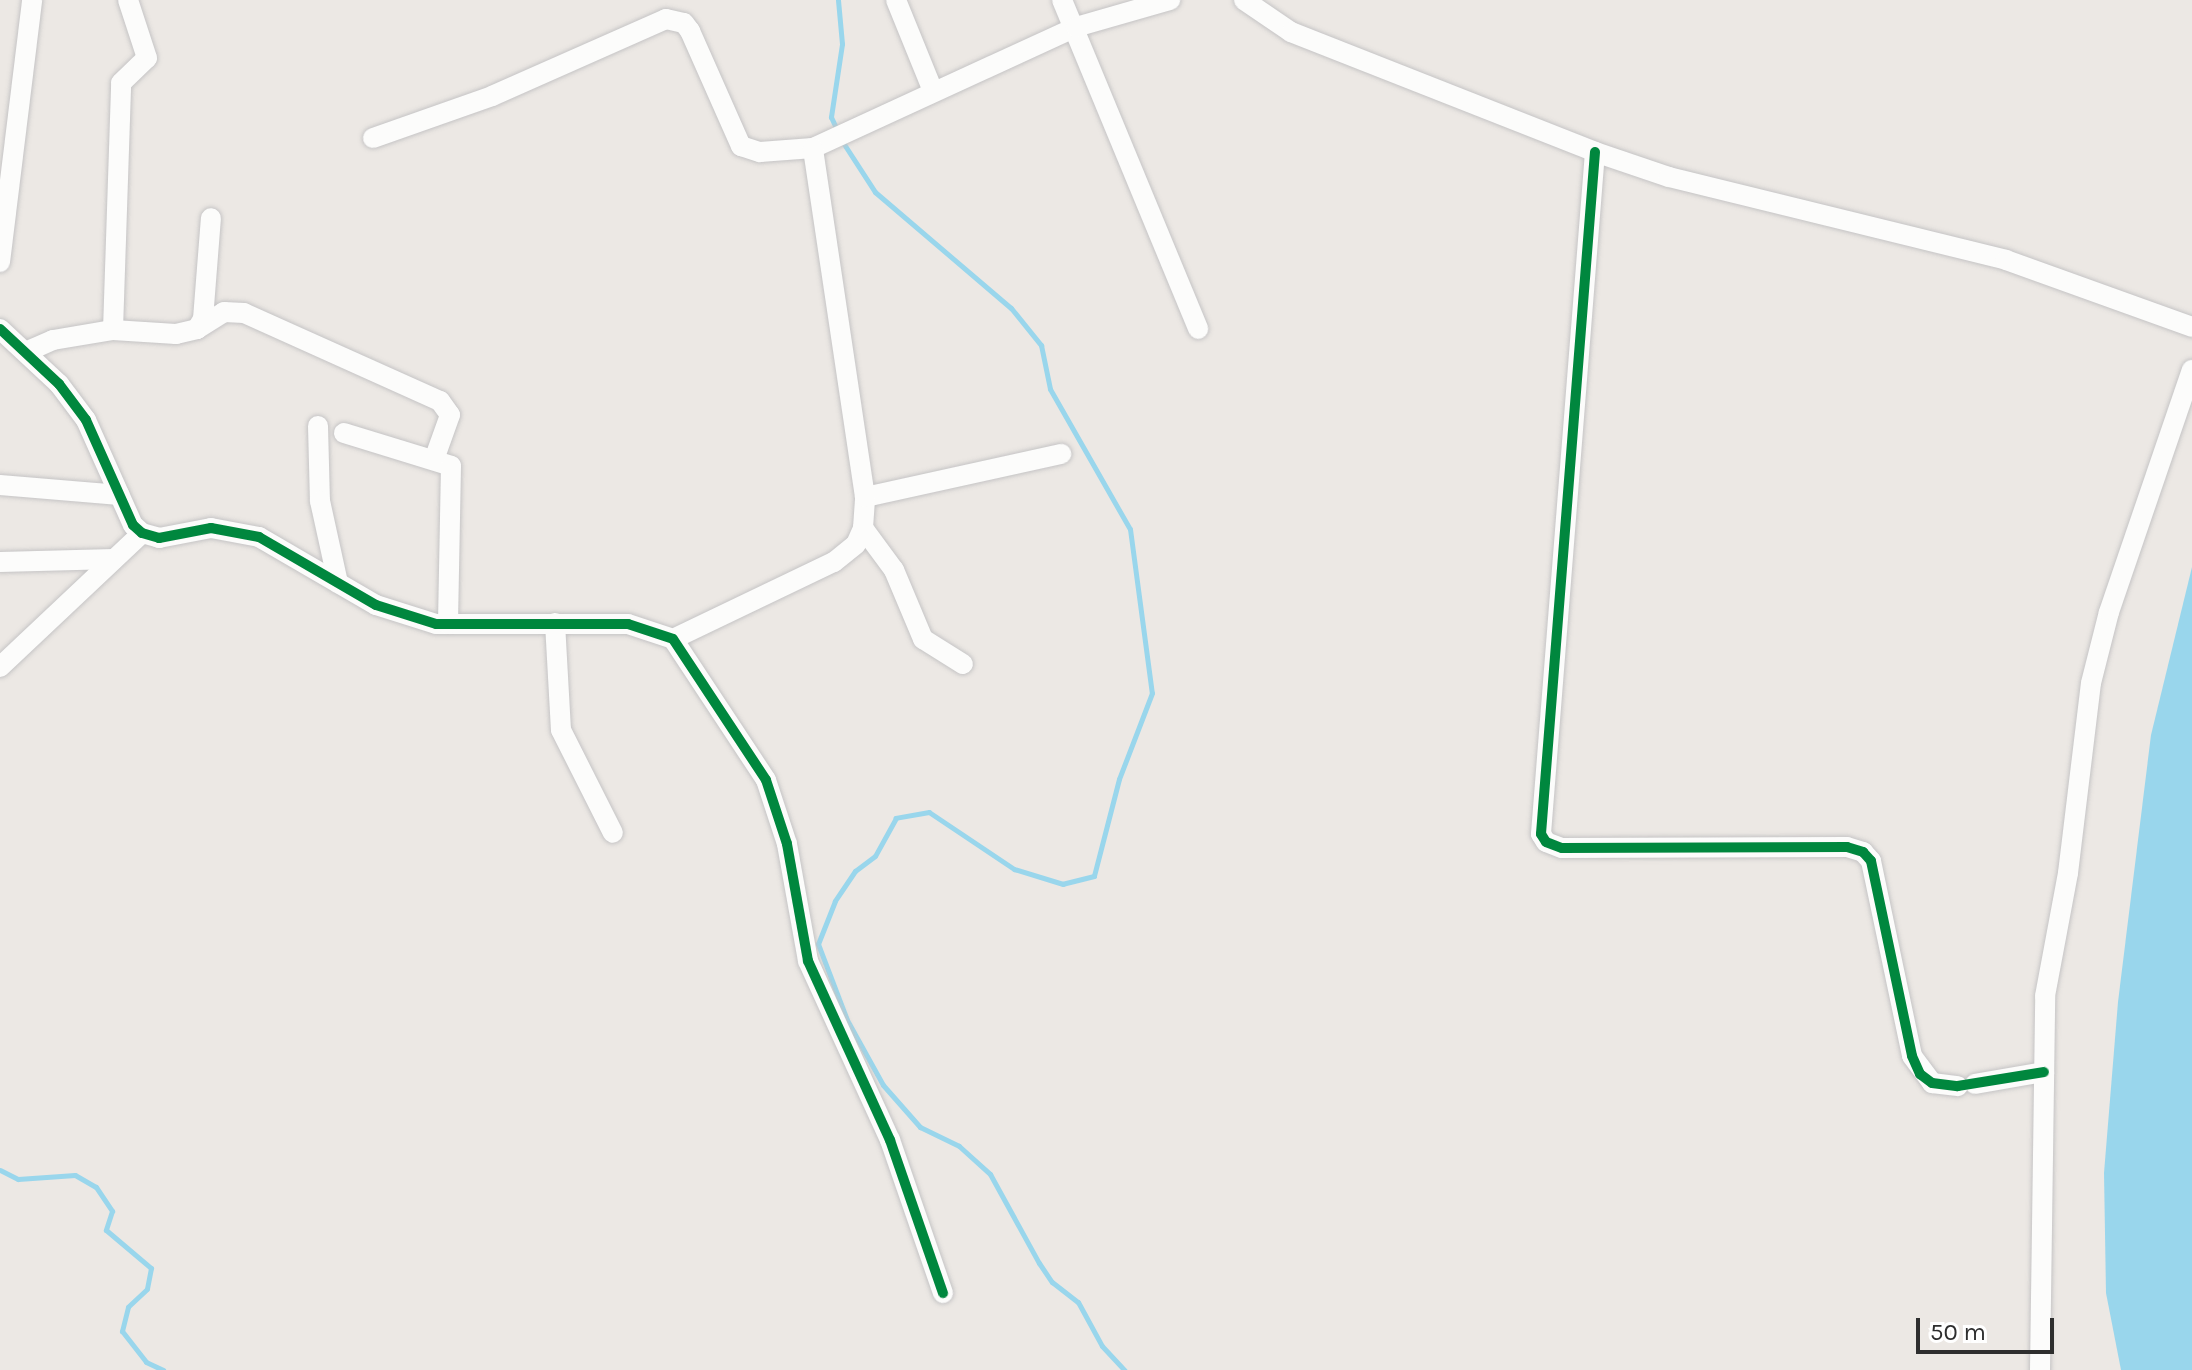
<!DOCTYPE html>
<html>
<head>
<meta charset="utf-8">
<style>
  body { margin:0 }
  #map { position:relative; width:2192px; height:1370px; overflow:hidden; background:#ece8e4; font-family:Karla,sans-serif }
  div>[style] { position:absolute }
  [style*='--x'] { left:calc(var(--x)*1px); top:calc(var(--y)*1px); width:calc(var(--w)*1px); rotate:calc(var(--a)*1deg) }
  .water>* { inset:0; background:#99d6ec }
  .stream>* { height:5px; margin:-2.5px; padding:0 2.5px; transform-origin:2.5px; border-radius:2.5px; background:#99d6ec }
  .roads { filter:drop-shadow(0 0 2px #c5c4c5) drop-shadow(0 0 2px #c5c4c5) }
  .minor>* { height:20px; margin:-10px; padding:0 10px; transform-origin:10px; border-radius:10px; background:#fcfcfb }
  .cycleway>* { height:10px; margin:-5px; padding:0 5px; transform-origin:5px; border-radius:5px; background:#00873e }
  span { translate:-50% -50%; white-space:nowrap; text-align:center; line-height:1.15; -webkit-text-stroke:7px #fff; paint-order:stroke }
  .scale { position:absolute; left:1916px; top:1318px; width:138px; height:36px; box-sizing:border-box; border:4px solid #2e2e2e; border-top:0; padding-left:10px; font-size:24px; line-height:28px; white-space:nowrap; color:#2e2e2e; -webkit-text-stroke:6px #fff; paint-order:stroke }
</style>
</head>
<body>
<div id="map">
  <div class="water">
    <i style="clip-path:polygon(2192px 567px,2192px 1370px,2121px 1370px,2106px 1293px,2104px 1173px,2118px 1002px,2151px 735px)"></i>
  </div>
  <div class="stream">
    <i style="--x:838;--y:0;--w:44;--a:84.8"></i>
    <i style="--x:842;--y:44;--w:74;--a:98.6"></i>
    <i style="--x:831;--y:117;--w:17;--a:65"></i>
    <i style="--x:842;--y:141;--w:61;--a:57.1"></i>
    <i style="--x:875;--y:192;--w:179;--a:40.5"></i>
    <i style="--x:1011;--y:308;--w:48;--a:51"></i>
    <i style="--x:1041;--y:345;--w:45;--a:78.4"></i>
    <i style="--x:1050;--y:389;--w:161;--a:60.3"></i>
    <i style="--x:1130;--y:529;--w:165;--a:82.4"></i>
    <i style="--x:1152;--y:693;--w:92;--a:111"></i>
    <i style="--x:1119;--y:779;--w:100;--a:104.5"></i>
    <i style="--x:1094;--y:876;--w:32;--a:166"></i>
    <i style="--x:1063;--y:884;--w:51;--a:-163"></i>
    <i style="--x:1014;--y:869;--w:102;--a:-146.2"></i>
    <i style="--x:929;--y:812;--w:34;--a:170"></i>
    <i style="--x:896;--y:818;--w:43;--a:118.9"></i>
    <i style="--x:875;--y:856;--w:25;--a:143"></i>
    <i style="--x:855;--y:871;--w:36;--a:124"></i>
    <i style="--x:835;--y:901;--w:46;--a:111.6"></i>
    <i style="--x:818;--y:944;--w:81;--a:69.1"></i>
    <i style="--x:847;--y:1020;--w:74;--a:61"></i>
    <i style="--x:883;--y:1085;--w:56;--a:48.6"></i>
    <i style="--x:920;--y:1127;--w:43;--a:26"></i>
    <i style="--x:959;--y:1146;--w:42;--a:42.1"></i>
    <i style="--x:990;--y:1174;--w:102;--a:61.2"></i>
    <i style="--x:1039;--y:1263;--w:23;--a:56"></i>
    <i style="--x:1052;--y:1282;--w:33;--a:38"></i>
    <i style="--x:1078;--y:1302;--w:50;--a:61.4"></i>
    <i style="--x:1102;--y:1346;--w:33;--a:47"></i>
    <i style="--x:0;--y:1170;--w:20;--a:27"></i>
    <i style="--x:18;--y:1179;--w:57;--a:-4"></i>
    <i style="--x:75;--y:1175;--w:24;--a:30"></i>
    <i style="--x:96;--y:1187;--w:29;--a:56"></i>
    <i style="--x:112;--y:1211;--w:20;--a:108"></i>
    <i style="--x:106;--y:1230;--w:59;--a:40.2"></i>
    <i style="--x:151;--y:1268;--w:21;--a:101"></i>
    <i style="--x:147;--y:1289;--w:26;--a:137"></i>
    <i style="--x:128;--y:1307;--w:25;--a:104"></i>
    <i style="--x:122;--y:1331;--w:39;--a:52"></i>
    <i style="--x:146;--y:1362;--w:19;--a:25"></i>
  </div>
  <div class="roads">
    <div class="minor">
      <i style="--x:896;--y:0;--w:98;--a:67.9"></i>
      <i style="--x:1062;--y:0;--w:356;--a:67.5"></i>
      <i style="--x:1244;--y:0;--w:57;--a:34.2"></i>
      <i style="--x:1291;--y:32;--w:327;--a:21.5"></i>
      <i style="--x:1595;--y:152;--w:78;--a:18.7"></i>
      <i style="--x:1669;--y:177;--w:347;--a:13.8"></i>
      <i style="--x:2006;--y:260;--w:198;--a:19.8"></i>
      <i style="--x:373;--y:138;--w:126;--a:-19.4"></i>
      <i style="--x:492;--y:96;--w:190;--a:-23.9"></i>
      <i style="--x:666;--y:19;--w:18;--a:13"></i>
      <i style="--x:684;--y:23;--w:10;--a:53"></i>
      <i style="--x:690;--y:31;--w:126;--a:66.1"></i>
      <i style="--x:741;--y:146;--w:20;--a:18"></i>
      <i style="--x:760;--y:152;--w:53;--a:-4.3"></i>
      <i style="--x:813;--y:148;--w:289;--a:-24.7"></i>
      <i style="--x:1076;--y:27;--w:98;--a:-16"></i>
      <i style="--x:1595;--y:152;--w:684;--a:94.53"></i>
      <i style="--x:1541;--y:834;--w:9;--a:58"></i>
      <i style="--x:1546;--y:842;--w:17;--a:21"></i>
      <i style="--x:1562;--y:848;--w:285;--a:-0.2"></i>
      <i style="--x:1847;--y:847;--w:17;--a:17"></i>
      <i style="--x:1863;--y:852;--w:12;--a:48"></i>
      <i style="--x:1871;--y:861;--w:199;--a:78.1"></i>
      <i style="--x:1912;--y:1056;--w:34;--a:53"></i>
      <i style="--x:1932;--y:1083;--w:26;--a:7"></i>
      <i style="--x:0;--y:262;--w:264;--a:-83"></i>
      <i style="--x:0;--y:329;--w:81;--a:43"></i>
      <i style="--x:59;--y:384;--w:45;--a:53.1"></i>
      <i style="--x:86;--y:420;--w:115;--a:65.9"></i>
      <i style="--x:133;--y:525;--w:12;--a:42"></i>
      <i style="--x:142;--y:533;--w:18;--a:16"></i>
      <i style="--x:159;--y:538;--w:53;--a:-10.9"></i>
      <i style="--x:211;--y:528;--w:49;--a:10.6"></i>
      <i style="--x:259;--y:537;--w:135;--a:30.2"></i>
      <i style="--x:376;--y:605;--w:63;--a:17.6"></i>
      <i style="--x:436;--y:624;--w:192;--a:0"></i>
      <i style="--x:628;--y:624;--w:47;--a:18.4"></i>
      <i style="--x:673;--y:639;--w:169;--a:56.6"></i>
      <i style="--x:766;--y:780;--w:67;--a:71.8"></i>
      <i style="--x:787;--y:844;--w:119;--a:79.8"></i>
      <i style="--x:808;--y:961;--w:197;--a:65.4"></i>
      <i style="--x:890;--y:1140;--w:162;--a:70.9"></i>
      <i style="--x:197;--y:329;--w:32;--a:-32"></i>
      <i style="--x:224;--y:312;--w:20;--a:3"></i>
      <i style="--x:244;--y:313;--w:215;--a:24.2"></i>
      <i style="--x:440;--y:401;--w:17;--a:54"></i>
      <i style="--x:450;--y:415;--w:45;--a:109.7"></i>
      <i style="--x:113;--y:330;--w:63;--a:3.6"></i>
      <i style="--x:176;--y:334;--w:22;--a:-13"></i>
      <i style="--x:197;--y:329;--w:12;--a:-59"></i>
      <i style="--x:203;--y:319;--w:101;--a:-85.5"></i>
      <i style="--x:28;--y:351;--w:27;--a:-24"></i>
      <i style="--x:53;--y:340;--w:61;--a:-9.5"></i>
      <i style="--x:113;--y:330;--w:247;--a:-88.1"></i>
      <i style="--x:121;--y:83;--w:36;--a:-44"></i>
      <i style="--x:147;--y:58;--w:61;--a:-108.1"></i>
      <i style="--x:318;--y:426;--w:75;--a:88.5"></i>
      <i style="--x:320;--y:501;--w:84;--a:77.6"></i>
      <i style="--x:344;--y:433;--w:112;--a:17.1"></i>
      <i style="--x:451;--y:466;--w:158;--a:91.1"></i>
      <i style="--x:0;--y:485;--w:120;--a:4.8"></i>
      <i style="--x:865;--y:497;--w:201;--a:-12.4"></i>
      <i style="--x:863;--y:528;--w:52;--a:53.6"></i>
      <i style="--x:894;--y:570;--w:75;--a:67.2"></i>
      <i style="--x:923;--y:639;--w:47;--a:32"></i>
      <i style="--x:0;--y:562;--w:114;--a:-1.5"></i>
      <i style="--x:555;--y:623;--w:107;--a:86.8"></i>
      <i style="--x:561;--y:730;--w:115;--a:63.2"></i>
      <i style="--x:673;--y:639;--w:178;--a:-25.6"></i>
      <i style="--x:834;--y:562;--w:28;--a:-39"></i>
      <i style="--x:856;--y:544;--w:17;--a:-66"></i>
      <i style="--x:863;--y:528;--w:31;--a:-86"></i>
      <i style="--x:865;--y:497;--w:353;--a:-98.5"></i>
      <i style="--x:0;--y:667;--w:195;--a:-43.3"></i>
      <i style="--x:1975;--y:1084;--w:70;--a:-9.9"></i>
      <i style="--x:2040;--y:1370;--w:374;--a:-89.2"></i>
      <i style="--x:2045;--y:996;--w:125;--a:-79.4"></i>
      <i style="--x:2068;--y:873;--w:191;--a:-83.1"></i>
      <i style="--x:2091;--y:683;--w:73;--a:-75.8"></i>
      <i style="--x:2109;--y:612;--w:256;--a:-71.1"></i>
    </div>
  </div>
  <div class="cycleway">
    <i style="--x:1595;--y:152;--w:684;--a:94.53"></i>
    <i style="--x:1541;--y:834;--w:9;--a:58"></i>
    <i style="--x:1546;--y:842;--w:17;--a:21"></i>
    <i style="--x:1562;--y:848;--w:285;--a:-0.2"></i>
    <i style="--x:1847;--y:847;--w:17;--a:17"></i>
    <i style="--x:1863;--y:852;--w:12;--a:48"></i>
    <i style="--x:1871;--y:861;--w:199;--a:78.1"></i>
    <i style="--x:1912;--y:1056;--w:20;--a:66"></i>
    <i style="--x:1920;--y:1074;--w:15;--a:37"></i>
    <i style="--x:1932;--y:1083;--w:26;--a:7"></i>
    <i style="--x:1958;--y:1086;--w:87;--a:-9.2"></i>
    <i style="--x:0;--y:329;--w:81;--a:43"></i>
    <i style="--x:59;--y:384;--w:45;--a:53.1"></i>
    <i style="--x:86;--y:420;--w:115;--a:65.9"></i>
    <i style="--x:133;--y:525;--w:12;--a:42"></i>
    <i style="--x:142;--y:533;--w:18;--a:16"></i>
    <i style="--x:159;--y:538;--w:53;--a:-10.9"></i>
    <i style="--x:211;--y:528;--w:49;--a:10.6"></i>
    <i style="--x:259;--y:537;--w:135;--a:30.2"></i>
    <i style="--x:376;--y:605;--w:63;--a:17.6"></i>
    <i style="--x:436;--y:624;--w:192;--a:0"></i>
    <i style="--x:628;--y:624;--w:47;--a:18.4"></i>
    <i style="--x:673;--y:639;--w:169;--a:56.6"></i>
    <i style="--x:766;--y:780;--w:67;--a:71.8"></i>
    <i style="--x:787;--y:844;--w:119;--a:79.8"></i>
    <i style="--x:808;--y:961;--w:197;--a:65.4"></i>
    <i style="--x:890;--y:1140;--w:162;--a:70.9"></i>
  </div>
  <div class="scale">50 m</div>
</div>
</body>
</html>
